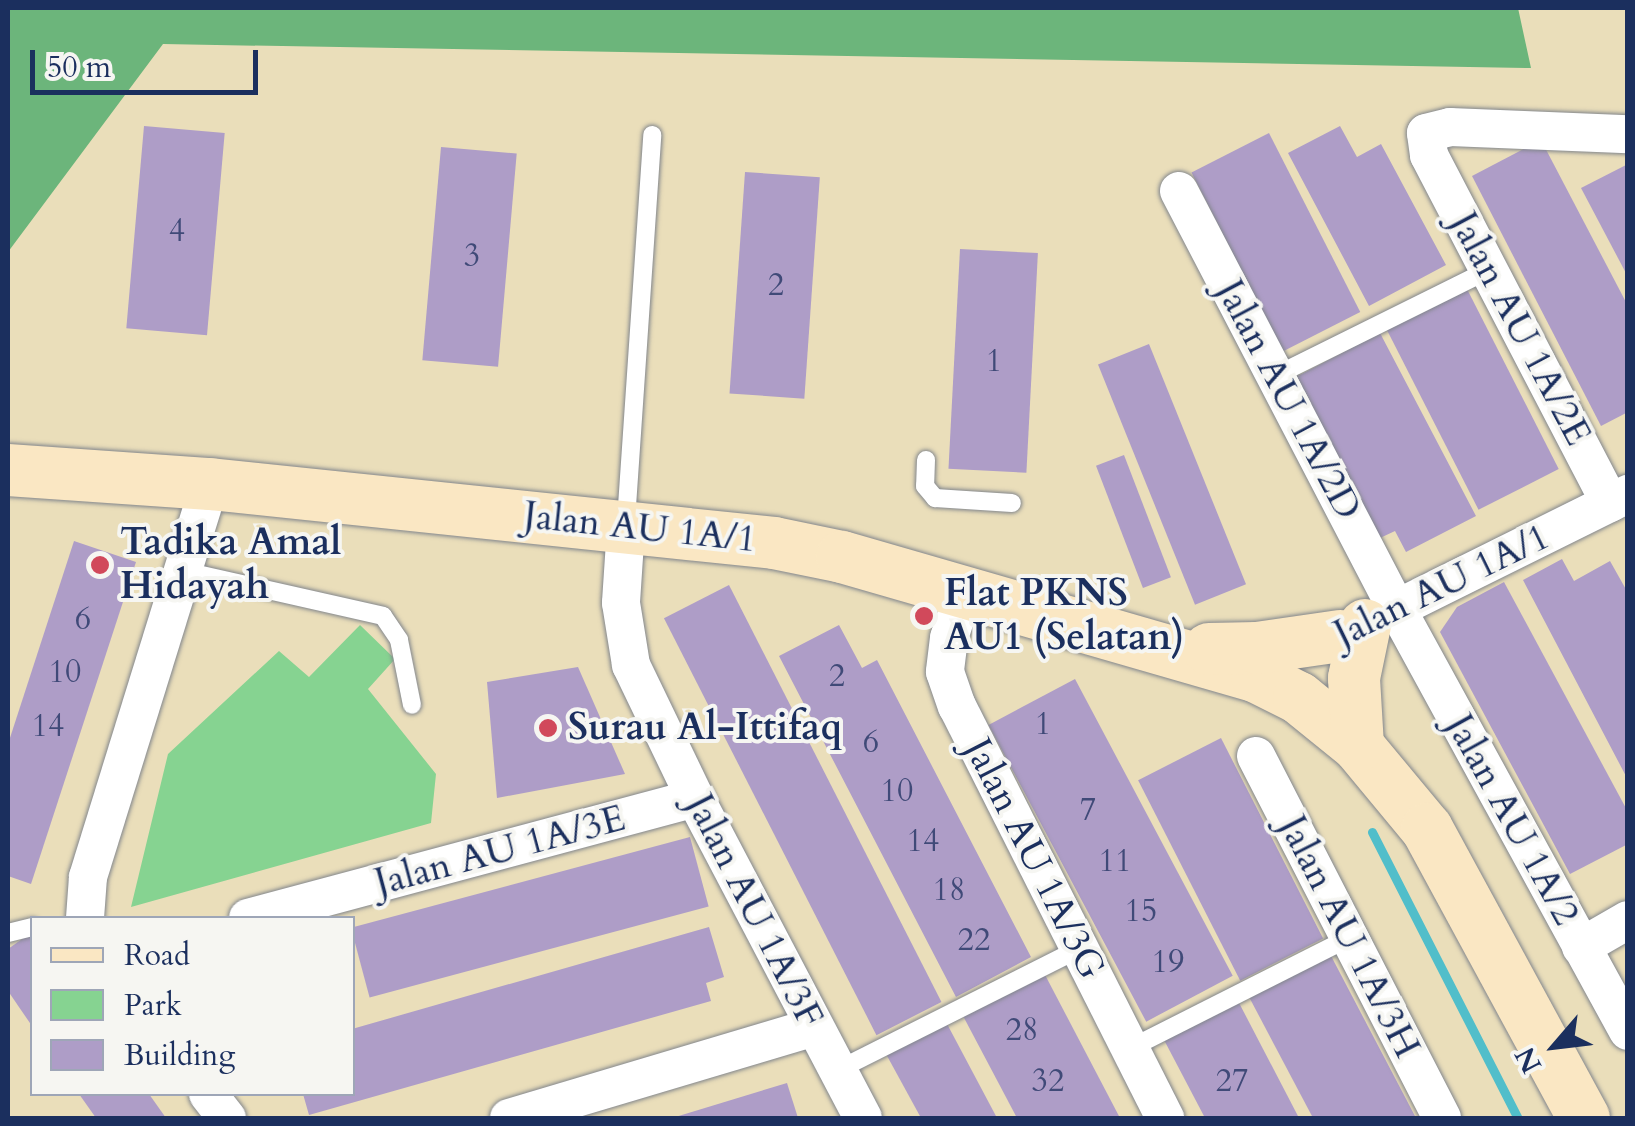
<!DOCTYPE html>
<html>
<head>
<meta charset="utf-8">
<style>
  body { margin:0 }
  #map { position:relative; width:1635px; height:1126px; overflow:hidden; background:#eadeba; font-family:Cardo,serif }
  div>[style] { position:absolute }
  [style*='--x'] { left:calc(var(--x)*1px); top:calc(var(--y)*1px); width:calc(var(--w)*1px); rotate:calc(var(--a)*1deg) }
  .green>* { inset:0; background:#86d391 }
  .forest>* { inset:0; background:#6cb57b }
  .stream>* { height:9px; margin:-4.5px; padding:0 4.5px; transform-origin:4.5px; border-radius:4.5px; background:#51beca }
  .building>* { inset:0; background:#ae9dc7; transform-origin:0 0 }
  .roads { filter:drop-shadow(0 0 2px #82868c) drop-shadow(0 0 2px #82868c) }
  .lane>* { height:18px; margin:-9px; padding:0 9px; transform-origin:9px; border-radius:9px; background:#fff }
  .street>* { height:38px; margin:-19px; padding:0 19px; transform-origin:19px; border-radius:19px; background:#fff }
  .secondary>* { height:52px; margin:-26px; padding:0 26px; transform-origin:26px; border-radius:26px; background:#fae7c3 }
  .dots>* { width:28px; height:28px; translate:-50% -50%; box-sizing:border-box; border:5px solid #f6f6f2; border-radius:50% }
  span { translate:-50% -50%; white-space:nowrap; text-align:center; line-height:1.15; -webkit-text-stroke:8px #f6f6f2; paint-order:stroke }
  .number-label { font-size:32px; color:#404a78 }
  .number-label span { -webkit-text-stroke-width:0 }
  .street-label { font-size:38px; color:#1b2f5e }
  .poi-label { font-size:38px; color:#1b2f5e; font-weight:700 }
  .left { translate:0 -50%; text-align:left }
  .frame { position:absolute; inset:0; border:10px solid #1b2f5e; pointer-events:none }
  .legend { position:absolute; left:30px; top:916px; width:325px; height:180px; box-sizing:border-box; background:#f6f6f2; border:2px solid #9ea6b7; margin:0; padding:12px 18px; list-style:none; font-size:30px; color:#1b2f5e }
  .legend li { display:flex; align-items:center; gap:20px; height:50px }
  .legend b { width:50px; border:2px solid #9ea6b7 }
  .north { position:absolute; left:1505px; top:996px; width:100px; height:100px; -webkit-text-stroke:8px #f6f6f2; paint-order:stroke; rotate:242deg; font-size:28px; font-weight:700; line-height:40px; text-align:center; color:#1b2f5e }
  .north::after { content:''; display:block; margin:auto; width:35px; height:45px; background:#1b2f5e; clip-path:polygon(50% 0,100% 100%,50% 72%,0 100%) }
  .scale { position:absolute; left:30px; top:50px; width:228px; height:45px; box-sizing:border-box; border:5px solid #1b2f5e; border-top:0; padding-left:12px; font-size:30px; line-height:35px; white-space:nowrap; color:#1b2f5e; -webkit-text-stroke:8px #f6f6f2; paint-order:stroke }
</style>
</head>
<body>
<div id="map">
  <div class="green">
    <i style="clip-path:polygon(360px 625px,395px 659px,368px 689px,436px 774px,431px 823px,131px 907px,168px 754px,279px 651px,309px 677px)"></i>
  </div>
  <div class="forest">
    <i style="clip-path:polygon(8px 8px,1518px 8px,1531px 68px,163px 44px,8px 252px)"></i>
  </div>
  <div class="stream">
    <i style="--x:1372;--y:832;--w:321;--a:63"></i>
  </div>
  <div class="building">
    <i style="left:144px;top:126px;width:81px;height:203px;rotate:5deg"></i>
    <i style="clip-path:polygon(1340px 126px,1357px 157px,1381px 144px,1446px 265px,1369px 306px,1288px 153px)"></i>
    <i style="left:1269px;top:133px;width:201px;height:87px;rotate:63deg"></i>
    <i style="clip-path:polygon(1541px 140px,1628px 306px,1628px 412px,1601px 426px,1472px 176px)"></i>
    <i style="left:441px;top:147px;width:76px;height:214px;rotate:5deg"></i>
    <i style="clip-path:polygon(1628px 164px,1628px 277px,1581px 188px)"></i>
    <i style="left:745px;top:172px;width:75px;height:222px;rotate:4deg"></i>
    <i style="left:960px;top:249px;width:78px;height:220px;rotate:3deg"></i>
    <i style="left:1467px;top:289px;width:202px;height:90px;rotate:63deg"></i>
    <i style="clip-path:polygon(1380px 333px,1476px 516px,1406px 552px,1395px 531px,1380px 538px,1296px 377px)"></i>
    <i style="left:1149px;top:344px;width:259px;height:55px;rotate:68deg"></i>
    <i style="left:1124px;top:455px;width:131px;height:30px;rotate:69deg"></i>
    <i style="clip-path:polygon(74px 541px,136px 562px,31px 884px,8px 876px,8px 744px)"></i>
    <i style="clip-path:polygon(1562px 559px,1574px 581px,1610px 561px,1628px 593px,1628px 780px,1523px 580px)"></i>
    <i style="clip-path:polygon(1504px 582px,1628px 812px,1628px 844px,1570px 874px,1440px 632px,1457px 607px)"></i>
    <i style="left:729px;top:585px;width:468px;height:73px;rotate:63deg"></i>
    <i style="clip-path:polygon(839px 625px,862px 668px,877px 660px,1031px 957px,956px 997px,779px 656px)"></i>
    <i style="clip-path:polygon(578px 667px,625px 774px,497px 798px,487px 682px)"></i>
    <i style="left:1075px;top:679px;width:336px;height:98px;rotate:62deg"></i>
    <i style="left:1221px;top:738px;width:225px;height:93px;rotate:63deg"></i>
    <i style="left:690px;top:837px;width:72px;height:351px;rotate:75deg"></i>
    <i style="clip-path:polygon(709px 927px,724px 977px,706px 983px,711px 1001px,309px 1115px,303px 1094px,352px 1094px,352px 1029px)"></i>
    <i style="clip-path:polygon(32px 932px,32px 1026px,8px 991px,8px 949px)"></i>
    <i style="clip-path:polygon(1329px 952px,1416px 1118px,1313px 1118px,1248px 995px)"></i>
    <i style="clip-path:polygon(1043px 971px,1120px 1118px,1017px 1118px,962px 1014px)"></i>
    <i style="clip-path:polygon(1237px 999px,1299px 1118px,1205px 1118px,1163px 1038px)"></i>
    <i style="clip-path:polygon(946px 1022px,997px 1118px,921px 1118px,886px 1054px)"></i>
    <i style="clip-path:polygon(787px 1083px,798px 1118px,672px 1118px)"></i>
    <i style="clip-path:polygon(79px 1094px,149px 1094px,166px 1118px,96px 1118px)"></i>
  </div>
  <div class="roads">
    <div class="lane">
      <i style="--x:1275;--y:376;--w:239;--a:-26.4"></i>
      <i style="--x:926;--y:460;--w:26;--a:92"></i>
      <i style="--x:925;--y:486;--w:16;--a:50"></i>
      <i style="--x:935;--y:498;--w:77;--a:3.7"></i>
      <i style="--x:626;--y:521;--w:387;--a:-86.1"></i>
      <i style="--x:184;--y:571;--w:204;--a:12.7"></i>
      <i style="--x:383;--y:616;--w:29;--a:56"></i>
      <i style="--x:399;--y:640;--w:66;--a:78.7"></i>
      <i style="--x:8;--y:933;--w:25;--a:-14"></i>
      <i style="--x:1129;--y:1049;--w:246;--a:-26.8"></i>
      <i style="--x:838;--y:1070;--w:270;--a:-26.7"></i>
    </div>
    <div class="street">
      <i style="--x:1179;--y:191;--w:471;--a:62.5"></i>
      <i style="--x:1397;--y:609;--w:481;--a:61.3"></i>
      <i style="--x:1610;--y:503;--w:392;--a:-117.5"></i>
      <i style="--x:1429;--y:155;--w:22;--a:-98"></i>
      <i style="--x:1426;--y:133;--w:25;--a:-14"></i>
      <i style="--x:1450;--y:127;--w:178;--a:2.3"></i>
      <i style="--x:626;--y:527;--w:76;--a:93.8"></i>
      <i style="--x:621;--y:603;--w:63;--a:80.8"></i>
      <i style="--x:631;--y:665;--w:148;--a:64.3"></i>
      <i style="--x:695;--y:798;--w:361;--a:62.3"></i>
      <i style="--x:964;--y:592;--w:48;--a:108.1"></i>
      <i style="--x:949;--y:638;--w:34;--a:97"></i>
      <i style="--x:945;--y:672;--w:36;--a:71"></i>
      <i style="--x:957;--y:706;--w:462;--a:63.2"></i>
      <i style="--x:1374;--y:620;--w:284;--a:-26.4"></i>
      <i style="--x:1256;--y:756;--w:407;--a:62.8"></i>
      <i style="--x:85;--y:918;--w:41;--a:-85.8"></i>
      <i style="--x:88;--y:877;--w:412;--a:-72.8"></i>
      <i style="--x:248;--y:918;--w:463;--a:-15"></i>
      <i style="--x:1581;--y:947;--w:54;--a:-29.9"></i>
      <i style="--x:208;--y:1094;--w:31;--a:52"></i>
      <i style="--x:509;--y:1118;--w:318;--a:-16.6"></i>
    </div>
    <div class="secondary">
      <i style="--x:8;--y:470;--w:202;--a:4"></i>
      <i style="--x:210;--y:484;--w:567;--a:5.97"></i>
      <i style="--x:774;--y:543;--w:69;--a:11.6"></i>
      <i style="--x:842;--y:557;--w:432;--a:16.1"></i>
      <i style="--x:1257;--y:677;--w:47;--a:26.6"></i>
      <i style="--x:1299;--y:698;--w:76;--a:39.1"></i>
      <i style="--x:1358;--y:746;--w:108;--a:50.3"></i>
      <i style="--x:1427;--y:829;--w:329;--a:61.5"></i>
      <i style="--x:1209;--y:649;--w:48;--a:-1.2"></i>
      <i style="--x:1257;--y:648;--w:84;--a:-8.2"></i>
      <i style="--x:1358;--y:746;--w:68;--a:-93.4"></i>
      <i style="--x:1354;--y:678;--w:54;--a:-78.3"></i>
    </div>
  </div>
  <div class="dots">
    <i style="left:100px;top:565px;background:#d1495b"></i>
    <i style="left:924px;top:616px;background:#d1495b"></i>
    <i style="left:548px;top:728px;background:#d1495b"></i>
  </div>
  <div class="number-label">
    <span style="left:177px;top:231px">4</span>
    <span style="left:472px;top:256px">3</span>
    <span style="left:776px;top:285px">2</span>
    <span style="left:994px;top:361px">1</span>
    <span style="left:83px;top:619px">6</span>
    <span style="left:65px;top:672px">10</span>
    <span style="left:837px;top:676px">2</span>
    <span style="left:1043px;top:724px">1</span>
    <span style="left:48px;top:726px">14</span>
    <span style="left:871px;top:742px">6</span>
    <span style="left:897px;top:791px">10</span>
    <span style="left:1088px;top:810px">7</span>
    <span style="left:923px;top:841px">14</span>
    <span style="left:1115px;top:861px">11</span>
    <span style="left:949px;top:890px">18</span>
    <span style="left:1141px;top:911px">15</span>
    <span style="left:974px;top:940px">22</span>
    <span style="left:1168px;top:962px">19</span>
    <span style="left:1022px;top:1030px">28</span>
    <span style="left:1048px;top:1081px">32</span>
    <span style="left:1232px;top:1081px">27</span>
  </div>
  <div class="street-label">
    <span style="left:1520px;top:329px;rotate:62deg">Jalan AU 1A/2E</span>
    <span style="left:1288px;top:400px;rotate:62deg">Jalan AU 1A/2D</span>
    <span style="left:640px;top:528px;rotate:6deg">Jalan AU 1A/1</span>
    <span style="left:1442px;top:586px;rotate:-26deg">Jalan AU 1A/1</span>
    <span style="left:1512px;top:820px;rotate:61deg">Jalan AU 1A/2</span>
    <span style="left:500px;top:851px;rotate:-15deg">Jalan AU 1A/3E</span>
    <span style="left:1034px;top:859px;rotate:63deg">Jalan AU 1A/3G</span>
    <span style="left:754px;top:911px;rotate:63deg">Jalan AU 1A/3F</span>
    <span style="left:1349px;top:937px;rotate:63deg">Jalan AU 1A/3H</span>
  </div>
  <div class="poi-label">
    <span class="left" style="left:120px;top:565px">Tadika Amal<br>Hidayah</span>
    <span class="left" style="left:944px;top:616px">Flat PKNS<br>AU1 (Selatan)</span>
    <span class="left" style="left:568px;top:728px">Surau Al-Ittifaq</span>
  </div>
  <div class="frame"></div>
  <ul class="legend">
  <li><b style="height:12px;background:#fae7c3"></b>Road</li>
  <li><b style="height:28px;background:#86d391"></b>Park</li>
  <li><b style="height:28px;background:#ae9dc7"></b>Building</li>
  </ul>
  <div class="north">N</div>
  <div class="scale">50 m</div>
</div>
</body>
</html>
